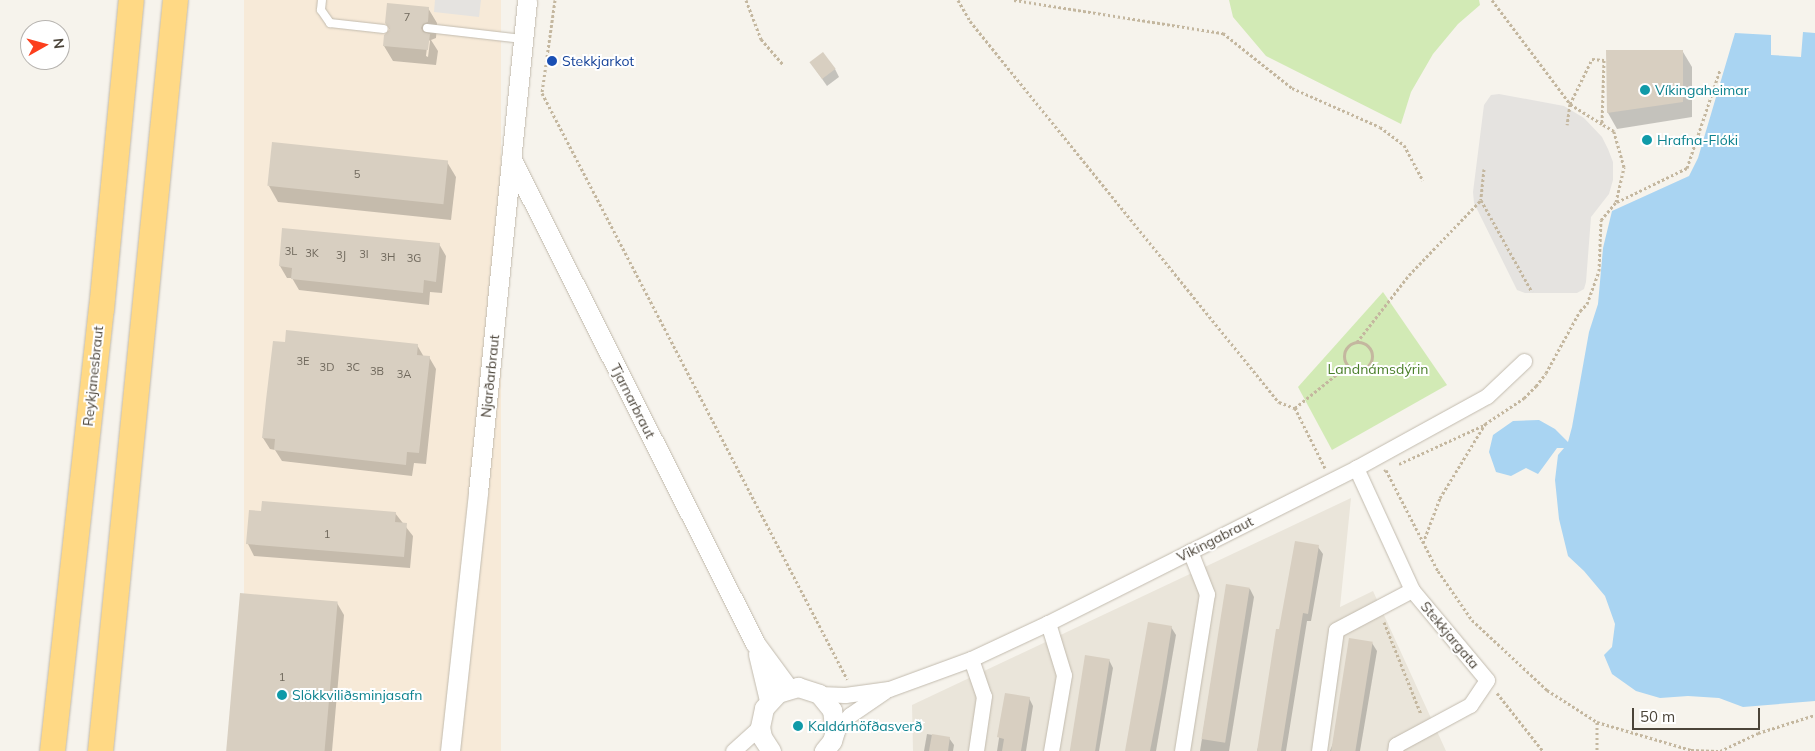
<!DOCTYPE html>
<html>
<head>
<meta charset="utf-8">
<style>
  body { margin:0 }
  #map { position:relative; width:1815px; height:751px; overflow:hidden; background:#f6f3ec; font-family:Mulish,sans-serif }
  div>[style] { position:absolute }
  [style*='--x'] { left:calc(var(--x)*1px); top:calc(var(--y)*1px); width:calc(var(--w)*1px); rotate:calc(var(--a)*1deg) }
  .residential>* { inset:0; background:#eae5da }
  .commercial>* { inset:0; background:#f7ead8; transform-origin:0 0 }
  .green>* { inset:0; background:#d2eab5 }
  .parking>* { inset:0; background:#e5e3e0 }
  .water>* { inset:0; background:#a9d4f2 }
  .shadow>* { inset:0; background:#0003 }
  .building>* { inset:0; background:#d8cfc1; transform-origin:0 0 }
  .path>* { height:3px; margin-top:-1.5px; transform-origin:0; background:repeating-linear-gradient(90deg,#c4b79f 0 2.5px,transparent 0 5px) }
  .path>.ring { margin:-1.5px; padding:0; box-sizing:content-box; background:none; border:3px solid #c4b79f; border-radius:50% }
  .roads { filter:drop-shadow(0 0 1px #c2bbae) drop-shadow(0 0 1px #c2bbae) }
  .service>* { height:8px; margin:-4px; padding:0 4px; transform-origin:4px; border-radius:4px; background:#fff }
  .minor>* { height:15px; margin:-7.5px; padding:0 7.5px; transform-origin:7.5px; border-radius:7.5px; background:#fff }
  .tertiary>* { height:19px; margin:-9.5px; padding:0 9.5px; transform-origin:9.5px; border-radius:9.5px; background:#fff }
  .trunk>* { height:25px; margin:-12.5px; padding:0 12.5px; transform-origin:12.5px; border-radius:12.5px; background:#ffd985 }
  .dots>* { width:14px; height:14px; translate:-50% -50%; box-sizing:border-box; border:2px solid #fff; border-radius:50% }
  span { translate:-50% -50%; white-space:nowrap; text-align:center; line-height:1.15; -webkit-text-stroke:4px #fff; paint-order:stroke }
  .number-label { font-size:11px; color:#6e675b }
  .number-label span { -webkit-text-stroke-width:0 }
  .transit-label { font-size:14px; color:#164399 }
  .left { translate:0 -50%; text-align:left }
  .culture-label { font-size:14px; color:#0d838f }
  .park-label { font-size:14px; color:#4a7f2a }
  .street-label { font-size:14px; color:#4b4439 }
  .north { position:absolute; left:20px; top:20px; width:50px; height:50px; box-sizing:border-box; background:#fff; border:1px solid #b7b4b0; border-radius:50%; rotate:83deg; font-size:14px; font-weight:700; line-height:20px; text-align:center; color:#4b4439 }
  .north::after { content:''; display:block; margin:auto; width:18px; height:22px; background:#fc3f1d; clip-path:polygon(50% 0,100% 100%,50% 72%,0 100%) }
  .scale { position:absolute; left:1632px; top:708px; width:128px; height:22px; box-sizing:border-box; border:2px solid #4b4439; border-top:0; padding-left:6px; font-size:15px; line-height:18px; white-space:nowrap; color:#4b4439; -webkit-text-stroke:4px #fff; paint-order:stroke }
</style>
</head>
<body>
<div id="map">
  <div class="residential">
    <i style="clip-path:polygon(1351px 498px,1340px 607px,1373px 591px,1446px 751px,913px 751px,912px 705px)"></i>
  </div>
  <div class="commercial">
    <i style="left:244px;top:0;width:257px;height:754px"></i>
  </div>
  <div class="green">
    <i style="clip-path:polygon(1229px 0,1479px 0,1480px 5px,1458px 24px,1433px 54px,1411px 92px,1401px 124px,1266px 56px,1233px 17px)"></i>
    <i style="clip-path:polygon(1383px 292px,1447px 385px,1332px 450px,1298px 387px)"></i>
  </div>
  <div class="parking">
    <i style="clip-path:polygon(435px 0,481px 0,479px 17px,434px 12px)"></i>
    <i style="clip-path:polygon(1499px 94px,1564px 106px,1584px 118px,1602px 137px,1608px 149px,1613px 162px,1613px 180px,1609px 194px,1591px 217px,1586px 282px,1584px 289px,1577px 293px,1525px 293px,1517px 290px,1474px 203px,1473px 192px,1484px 105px,1491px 95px)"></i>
  </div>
  <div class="water">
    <i style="clip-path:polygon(1803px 32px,1815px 33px,1815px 701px,1743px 707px,1719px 698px,1688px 696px,1660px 698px,1636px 691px,1612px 674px,1604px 655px,1612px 647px,1615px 624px,1605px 596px,1584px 571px,1568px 556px,1559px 519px,1555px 480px,1558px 455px,1564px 448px,1557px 448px,1538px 474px,1526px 468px,1511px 476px,1496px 472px,1489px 452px,1493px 435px,1513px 421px,1539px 420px,1555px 429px,1568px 442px,1572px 427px,1589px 332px,1598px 304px,1603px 248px,1612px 211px,1689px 176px,1698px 158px,1735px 33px,1771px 35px,1771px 55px,1801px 57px)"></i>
  </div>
  <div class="shadow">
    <i style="clip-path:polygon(evenodd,428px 8px,437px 23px,436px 38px,431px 40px,438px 51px,436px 65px,393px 61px,384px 46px,390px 30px,386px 23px,428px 8px,428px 39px,430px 41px,428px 57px,426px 56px,428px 39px)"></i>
    <i style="clip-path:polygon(1607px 51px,1683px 52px,1692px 67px,1692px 117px,1617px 129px,1608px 113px)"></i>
    <i style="clip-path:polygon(811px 63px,835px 69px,839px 77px,827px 86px)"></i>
    <i style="clip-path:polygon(447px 162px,456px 177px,451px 220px,278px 202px,269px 186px)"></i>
    <i style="clip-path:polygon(439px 244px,446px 256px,442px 293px,430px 292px,429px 305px,299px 290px,292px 278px,287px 278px,280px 266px)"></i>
    <i style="clip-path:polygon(417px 345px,424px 357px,429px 357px,436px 369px,426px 464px,414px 463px,412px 476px,282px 461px,275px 450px,270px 449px,263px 438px)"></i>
    <i style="clip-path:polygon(395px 513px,413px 536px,410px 568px,254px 556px,248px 544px)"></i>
    <i style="clip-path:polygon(1318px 547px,1323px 554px,1311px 621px,1307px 621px,1286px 751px,1257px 751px)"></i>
    <i style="clip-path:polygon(1227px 585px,1250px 589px,1254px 597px,1229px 751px,1200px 751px)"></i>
    <i style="clip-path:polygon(337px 603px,344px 615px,332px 751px,227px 751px)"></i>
    <i style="clip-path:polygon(1171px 627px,1176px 635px,1156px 751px,1126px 751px)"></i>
    <i style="clip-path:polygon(1372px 643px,1377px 651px,1360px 751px,1330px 751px)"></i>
    <i style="clip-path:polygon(1109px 660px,1113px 668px,1099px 751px,1070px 751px)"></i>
    <i style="clip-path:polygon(1006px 694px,1029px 698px,1033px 706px,1026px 751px,997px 751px)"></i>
    <i style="clip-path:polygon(927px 734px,949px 738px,954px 745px,953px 751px,924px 751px)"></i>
  </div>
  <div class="building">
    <i style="clip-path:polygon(387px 3px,429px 7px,428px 22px,423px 24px,421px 28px,423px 32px,430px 34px,428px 50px,383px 46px,384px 35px,390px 29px,385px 23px)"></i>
    <i style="clip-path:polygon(1606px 50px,1683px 50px,1683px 102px,1607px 113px)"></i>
    <i style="left:823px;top:52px;width:21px;height:17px;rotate:53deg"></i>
    <i style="left:272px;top:142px;width:177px;height:44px;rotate:6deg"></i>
    <i style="clip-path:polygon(282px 228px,440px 243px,436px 282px,424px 280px,423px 293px,291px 279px,292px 268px,279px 266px)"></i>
    <i style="clip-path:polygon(286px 330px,418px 344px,417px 355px,430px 356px,419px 453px,407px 452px,406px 465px,274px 450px,275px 439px,262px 438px,266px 400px,273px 341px,285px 342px)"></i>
    <i style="clip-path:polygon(262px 501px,396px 512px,395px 522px,407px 523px,404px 557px,246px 544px,249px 510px,261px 511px)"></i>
    <i style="clip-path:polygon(1295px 541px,1319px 545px,1308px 614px,1303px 613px,1281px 751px,1257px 751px,1276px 629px,1279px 629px)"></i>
    <i style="left:1226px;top:584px;width:24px;height:157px;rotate:9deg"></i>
    <i style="left:240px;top:593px;width:98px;height:159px;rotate:5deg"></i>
    <i style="clip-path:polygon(1148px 622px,1172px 626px,1161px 694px,1150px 751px,1125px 751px)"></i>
    <i style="left:1349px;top:638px;width:24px;height:115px;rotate:9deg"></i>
    <i style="left:1085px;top:655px;width:25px;height:97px;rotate:9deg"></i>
    <i style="clip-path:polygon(1005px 693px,1030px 697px,1021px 751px,1002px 751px,1004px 739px,997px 737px)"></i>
    <i style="clip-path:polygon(932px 734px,950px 737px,948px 751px,929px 751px)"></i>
  </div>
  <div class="path">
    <i style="--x:555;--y:0;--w:94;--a:98"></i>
    <i style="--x:542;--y:93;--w:661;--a:62.5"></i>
    <i style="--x:746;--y:0;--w:42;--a:69"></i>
    <i style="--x:761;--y:39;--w:33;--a:49"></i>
    <i style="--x:958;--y:0;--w:24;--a:60"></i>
    <i style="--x:970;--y:21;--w:491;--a:51"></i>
    <i style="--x:1279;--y:402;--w:17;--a:21"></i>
    <i style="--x:1014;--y:0;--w:212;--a:9"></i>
    <i style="--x:1223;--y:33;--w:88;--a:38.6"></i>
    <i style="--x:1292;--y:88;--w:96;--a:23.9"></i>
    <i style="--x:1380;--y:127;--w:30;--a:37"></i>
    <i style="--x:1404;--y:145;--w:40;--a:62"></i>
    <i style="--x:1492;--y:0;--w:130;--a:53.1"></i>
    <i style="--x:1570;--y:104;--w:21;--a:98"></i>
    <i style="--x:1484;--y:169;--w:31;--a:96"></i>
    <i style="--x:1481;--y:200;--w:105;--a:61"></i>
    <i style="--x:1617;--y:202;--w:78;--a:-25.9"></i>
    <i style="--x:1687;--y:168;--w:103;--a:-71.4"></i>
    <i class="ring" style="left:1344px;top:342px;width:25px;height:25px"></i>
    <i style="--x:1357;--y:342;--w:85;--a:-52.2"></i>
    <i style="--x:1409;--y:275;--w:104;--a:-46.2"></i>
    <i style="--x:1399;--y:464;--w:94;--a:-24.6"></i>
    <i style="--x:1325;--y:468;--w:67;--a:-116.6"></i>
    <i style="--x:1295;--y:408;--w:67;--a:-38.9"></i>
    <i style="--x:1384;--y:471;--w:2;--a:-27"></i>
    <i style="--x:1386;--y:470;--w:114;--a:62.8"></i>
    <i style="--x:1438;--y:571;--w:60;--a:55.2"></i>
    <i style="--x:1472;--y:620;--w:103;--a:43"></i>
    <i style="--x:1547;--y:690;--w:59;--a:32.6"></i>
    <i style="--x:1597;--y:722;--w:98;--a:16.6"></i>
    <i style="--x:1691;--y:750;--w:27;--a:2"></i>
    <i style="--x:1423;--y:543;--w:48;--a:-69.3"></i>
    <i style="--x:1440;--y:498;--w:87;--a:-58.7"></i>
    <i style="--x:1485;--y:424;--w:47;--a:-33.7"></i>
    <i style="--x:1524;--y:398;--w:17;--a:-45"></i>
    <i style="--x:1536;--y:386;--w:16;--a:-52"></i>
    <i style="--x:1546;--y:373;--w:71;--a:-61.3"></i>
    <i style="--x:1580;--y:311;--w:10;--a:-45"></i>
    <i style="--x:1587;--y:304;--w:35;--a:-70"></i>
    <i style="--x:1599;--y:271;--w:51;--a:-87.8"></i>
    <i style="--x:1601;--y:220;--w:23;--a:-50"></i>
    <i style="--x:1616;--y:202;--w:36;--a:-77"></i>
    <i style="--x:1624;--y:167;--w:37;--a:-106"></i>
    <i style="--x:1614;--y:131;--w:14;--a:-150"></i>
    <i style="--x:1602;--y:124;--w:38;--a:-148"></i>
    <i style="--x:1570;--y:104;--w:50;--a:-63.9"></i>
    <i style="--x:1592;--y:59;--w:12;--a:5"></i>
    <i style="--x:1604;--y:60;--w:64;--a:91.8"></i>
    <i style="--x:1384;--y:622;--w:99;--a:68.1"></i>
    <i style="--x:1497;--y:693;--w:74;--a:51.6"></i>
    <i style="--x:1597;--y:722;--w:29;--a:90"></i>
    <i style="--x:1720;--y:751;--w:42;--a:-25.3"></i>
    <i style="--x:1758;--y:733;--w:60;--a:-17.5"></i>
  </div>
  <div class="roads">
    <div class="service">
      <i style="--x:322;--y:0;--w:10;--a:96"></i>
      <i style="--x:321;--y:10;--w:16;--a:55"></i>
      <i style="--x:330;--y:23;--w:54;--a:6.3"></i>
      <i style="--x:427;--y:28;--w:96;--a:6.6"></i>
    </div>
    <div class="minor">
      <i style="--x:1356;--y:468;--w:134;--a:65.3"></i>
      <i style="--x:1412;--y:590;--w:117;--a:50.2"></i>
      <i style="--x:1487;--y:680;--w:30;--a:124"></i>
      <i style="--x:1470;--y:705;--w:84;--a:151.6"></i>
      <i style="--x:1396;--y:745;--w:6;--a:99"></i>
      <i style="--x:1048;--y:623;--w:54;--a:72.9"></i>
      <i style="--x:1064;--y:675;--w:77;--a:99.7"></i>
      <i style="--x:971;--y:659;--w:39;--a:71"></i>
      <i style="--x:984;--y:696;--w:56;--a:98.3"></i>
      <i style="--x:819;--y:694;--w:26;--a:2"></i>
      <i style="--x:845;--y:695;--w:44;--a:-7.8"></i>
      <i style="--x:889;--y:689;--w:87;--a:-20.1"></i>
      <i style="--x:971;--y:659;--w:85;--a:-25.1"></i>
      <i style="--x:1048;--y:623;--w:345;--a:-26.7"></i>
      <i style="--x:1356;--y:468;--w:149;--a:-28.8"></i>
      <i style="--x:1487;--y:396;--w:51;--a:-43.4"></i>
      <i style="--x:835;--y:731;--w:22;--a:-47"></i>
      <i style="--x:850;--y:715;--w:42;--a:-34.4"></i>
      <i style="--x:733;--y:751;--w:36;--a:-42"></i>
      <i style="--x:1182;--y:751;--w:159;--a:-81"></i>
      <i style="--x:1207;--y:594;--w:46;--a:-111.6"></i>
      <i style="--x:1319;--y:751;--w:122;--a:-82"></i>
      <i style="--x:1336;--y:630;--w:86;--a:-27.8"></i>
    </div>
    <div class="tertiary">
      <i style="--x:511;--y:158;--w:543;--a:63.29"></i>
      <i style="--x:755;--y:643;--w:56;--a:53.7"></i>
      <i style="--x:758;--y:654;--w:47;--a:76.6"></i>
      <i style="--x:450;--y:751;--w:261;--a:-83.8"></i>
      <i style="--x:478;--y:492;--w:494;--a:-84.3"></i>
      <i style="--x:771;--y:751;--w:17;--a:-123"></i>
      <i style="--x:762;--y:737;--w:10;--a:-101"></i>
      <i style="--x:760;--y:727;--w:19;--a:-78"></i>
      <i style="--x:764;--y:708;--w:21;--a:-47"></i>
      <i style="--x:778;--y:693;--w:21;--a:-17"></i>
      <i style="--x:798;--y:687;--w:22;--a:18"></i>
      <i style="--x:819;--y:694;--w:21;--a:51"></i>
      <i style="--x:832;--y:710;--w:21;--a:82"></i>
      <i style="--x:835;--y:731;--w:10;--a:107"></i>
      <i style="--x:832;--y:741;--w:13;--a:129"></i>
    </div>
    <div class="trunk">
      <i style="--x:52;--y:751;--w:445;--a:-83.7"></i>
      <i style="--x:101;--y:309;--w:310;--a:-84.5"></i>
      <i style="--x:100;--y:751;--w:755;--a:-84.3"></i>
    </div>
  </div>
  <div class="dots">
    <i style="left:552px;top:61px;background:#1a4fb4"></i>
    <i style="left:1645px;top:90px;background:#0f9aa8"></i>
    <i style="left:1647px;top:140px;background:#0f9aa8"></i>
    <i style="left:282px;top:695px;background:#0f9aa8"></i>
    <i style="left:798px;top:726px;background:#0f9aa8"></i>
  </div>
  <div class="number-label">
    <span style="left:407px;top:17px">7</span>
    <span style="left:357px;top:174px">5</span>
    <span style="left:291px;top:251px">3L</span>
    <span style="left:312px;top:253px">3K</span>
    <span style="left:364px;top:254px">3I</span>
    <span style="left:341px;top:255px">3J</span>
    <span style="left:388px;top:257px">3H</span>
    <span style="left:414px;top:258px">3G</span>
    <span style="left:303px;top:361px">3E</span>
    <span style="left:327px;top:367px">3D</span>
    <span style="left:353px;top:367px">3C</span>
    <span style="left:377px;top:371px">3B</span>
    <span style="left:404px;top:374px">3A</span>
    <span style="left:327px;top:534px">1</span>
    <span style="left:282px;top:677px">1</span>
  </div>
  <div class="transit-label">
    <span class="left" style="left:562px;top:61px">Stekkjarkot</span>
  </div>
  <div class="culture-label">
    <span class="left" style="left:1655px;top:90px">Víkingaheimar</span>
    <span class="left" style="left:1657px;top:140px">Hrafna-Flóki</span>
    <span class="left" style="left:292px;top:695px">Slökkviliðsminjasafn</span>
    <span class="left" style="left:808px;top:726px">Kaldárhöfðasverð</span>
  </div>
  <div class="park-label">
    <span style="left:1378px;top:369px">Landnámsdýrin</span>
  </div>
  <div class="street-label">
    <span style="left:93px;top:376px;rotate:-84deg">Reykjanesbraut</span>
    <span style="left:490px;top:376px;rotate:-84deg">Njarðarbraut</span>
    <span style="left:633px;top:401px;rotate:63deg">Tjarnarbraut</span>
    <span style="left:1215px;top:539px;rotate:-27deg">Vikingabraut</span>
    <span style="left:1450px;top:635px;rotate:50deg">Stekkjargata</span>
  </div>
  <div class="north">N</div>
  <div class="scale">50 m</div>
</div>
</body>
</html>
